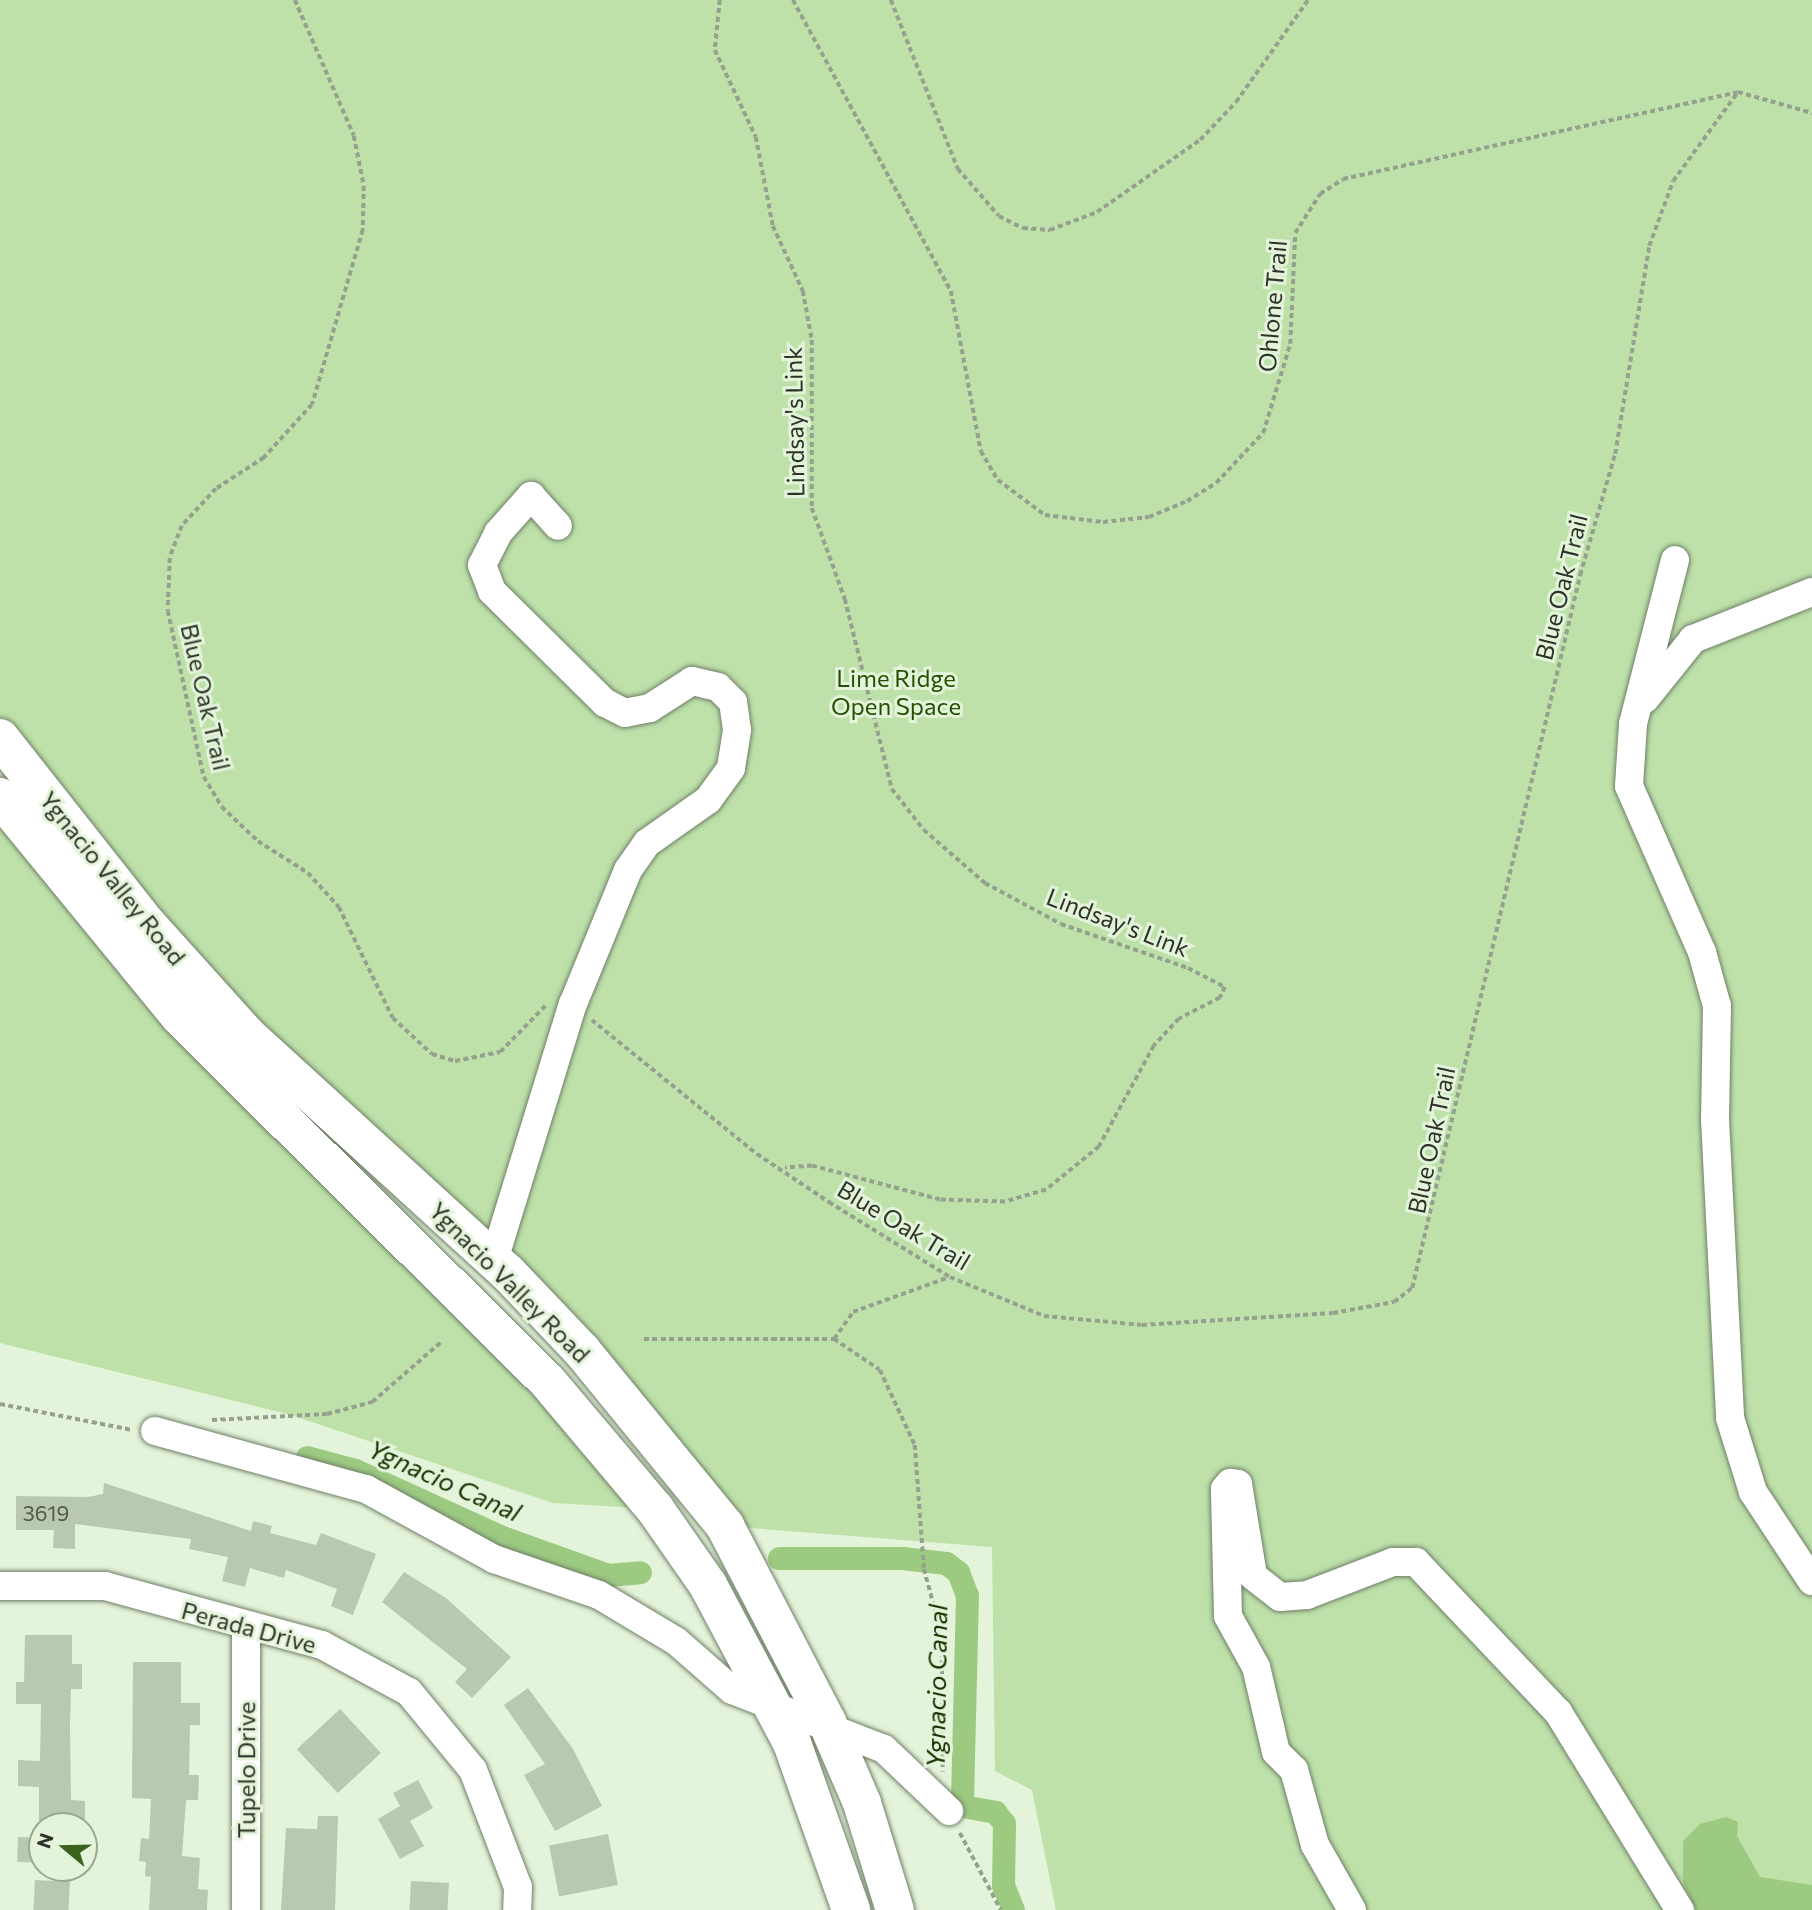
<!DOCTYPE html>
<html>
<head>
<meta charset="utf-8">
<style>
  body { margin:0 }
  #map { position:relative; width:1812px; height:1910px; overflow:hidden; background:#e3f4da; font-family:Commissioner,sans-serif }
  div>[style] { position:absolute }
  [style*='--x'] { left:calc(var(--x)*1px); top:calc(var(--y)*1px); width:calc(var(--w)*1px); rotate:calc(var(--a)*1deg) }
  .green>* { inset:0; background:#bde1a9 }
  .water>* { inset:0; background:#9cca81 }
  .canal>* { height:23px; margin:-11.5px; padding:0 11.5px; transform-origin:11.5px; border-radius:11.5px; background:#9cca81 }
  .building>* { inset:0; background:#b9c9b0; transform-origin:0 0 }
  .path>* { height:3.5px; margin-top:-1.75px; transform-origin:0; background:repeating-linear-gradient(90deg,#95a18e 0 5px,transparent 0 8.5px) }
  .roads { filter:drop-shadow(0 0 2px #707f68) drop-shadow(0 0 2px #707f68) }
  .minor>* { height:28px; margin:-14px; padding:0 14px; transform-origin:14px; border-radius:14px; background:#fff }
  .highway>* { height:38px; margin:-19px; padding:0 19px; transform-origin:19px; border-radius:19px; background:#fff }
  span { translate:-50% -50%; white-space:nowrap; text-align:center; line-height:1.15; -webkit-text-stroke:6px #e3f4da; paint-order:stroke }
  .number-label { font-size:21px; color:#50584b }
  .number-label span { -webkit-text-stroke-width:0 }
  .street-label { font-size:24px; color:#2d3329 }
  .park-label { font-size:24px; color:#274f00 }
  .water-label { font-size:26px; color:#183400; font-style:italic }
  .north { position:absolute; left:28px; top:1812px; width:70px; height:70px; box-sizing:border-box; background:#e3f4da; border:2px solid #9aa793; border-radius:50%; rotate:289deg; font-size:19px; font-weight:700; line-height:28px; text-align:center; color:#2d3329 }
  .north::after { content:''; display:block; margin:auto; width:24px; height:32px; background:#3b631e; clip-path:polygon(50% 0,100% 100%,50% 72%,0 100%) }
</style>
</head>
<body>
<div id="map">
  <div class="green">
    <i style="clip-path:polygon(0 0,1812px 0,1812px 1910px,1056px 1910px,1032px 1790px,995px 1771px,992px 1547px,725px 1526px,657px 1441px,247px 1035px,0 738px)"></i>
    <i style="clip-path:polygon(0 797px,655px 1509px,553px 1503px,291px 1415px,0 1343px)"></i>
  </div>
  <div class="water">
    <i style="clip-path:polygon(1726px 1817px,1738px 1822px,1737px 1836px,1760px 1877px,1812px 1885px,1812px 1910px,1696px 1910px,1683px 1883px,1683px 1841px,1700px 1824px)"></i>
  </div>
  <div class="canal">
    <i style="--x:307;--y:1457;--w:50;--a:15.2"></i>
    <i style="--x:355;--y:1470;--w:162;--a:24.5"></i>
    <i style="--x:502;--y:1537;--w:113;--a:19.7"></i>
    <i style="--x:608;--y:1575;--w:32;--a:-5"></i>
    <i style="--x:779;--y:1558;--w:123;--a:0"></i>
    <i style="--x:902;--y:1558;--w:44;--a:6.5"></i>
    <i style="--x:946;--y:1563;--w:15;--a:37"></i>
    <i style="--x:958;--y:1572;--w:25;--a:69"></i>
    <i style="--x:967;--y:1595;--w:211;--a:91.4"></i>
    <i style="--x:962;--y:1806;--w:34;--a:10"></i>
    <i style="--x:995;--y:1812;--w:14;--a:51"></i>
    <i style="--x:1004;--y:1823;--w:62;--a:90.9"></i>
    <i style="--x:1003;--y:1885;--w:27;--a:68"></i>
  </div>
  <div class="building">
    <i style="clip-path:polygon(104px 1483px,251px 1531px,253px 1521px,272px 1526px,270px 1533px,316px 1545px,321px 1533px,376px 1554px,353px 1615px,331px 1606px,337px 1589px,286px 1570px,284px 1578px,250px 1568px,245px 1587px,222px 1581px,228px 1557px,189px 1549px,191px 1539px,75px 1524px,75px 1549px,53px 1548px,54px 1530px,16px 1530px,16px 1496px,88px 1497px,103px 1494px)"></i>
    <i style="clip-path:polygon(404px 1572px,446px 1598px,511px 1657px,472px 1698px,455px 1682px,467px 1669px,382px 1602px)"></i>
    <i style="clip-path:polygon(25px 1635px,72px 1635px,72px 1664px,82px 1664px,82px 1689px,71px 1689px,70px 1726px,71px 1800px,85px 1801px,85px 1826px,39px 1826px,39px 1787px,18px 1786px,18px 1760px,40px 1761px,41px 1704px,16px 1704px,16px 1682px,24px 1682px)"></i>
    <i style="clip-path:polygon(133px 1662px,181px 1662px,181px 1703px,200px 1703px,200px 1725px,190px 1725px,189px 1775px,199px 1775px,198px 1800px,186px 1800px,182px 1856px,200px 1858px,198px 1889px,208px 1890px,207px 1910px,149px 1910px,151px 1877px,145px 1876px,146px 1862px,139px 1861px,141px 1838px,149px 1839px,151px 1799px,132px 1798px)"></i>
    <i style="clip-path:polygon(528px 1688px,573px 1749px,602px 1806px,555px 1831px,524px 1775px,545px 1764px,504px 1705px)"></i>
    <i style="left:340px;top:1709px;width:60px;height:59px;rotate:47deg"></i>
    <i style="clip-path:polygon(418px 1780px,433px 1808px,410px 1821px,424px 1846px,400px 1859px,378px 1819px,400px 1806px,393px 1793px)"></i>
    <i style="clip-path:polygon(318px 1816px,338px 1816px,335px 1910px,281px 1910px,286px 1828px,317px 1829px)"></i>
    <i style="left:608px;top:1834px;width:52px;height:60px;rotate:79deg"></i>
    <i style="left:18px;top:1837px;width:24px;height:25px;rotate:2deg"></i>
    <i style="left:35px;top:1880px;width:35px;height:30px;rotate:3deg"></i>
    <i style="left:411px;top:1881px;width:38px;height:29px;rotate:3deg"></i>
  </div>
  <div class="path">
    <i style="--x:295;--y:0;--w:148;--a:66.5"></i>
    <i style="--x:354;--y:136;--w:51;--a:78.7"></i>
    <i style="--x:364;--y:186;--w:44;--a:91.3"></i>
    <i style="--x:363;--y:230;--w:182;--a:106.2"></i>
    <i style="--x:312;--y:405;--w:72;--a:132.2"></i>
    <i style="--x:264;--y:458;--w:57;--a:147.1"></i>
    <i style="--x:216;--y:489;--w:50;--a:132.6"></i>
    <i style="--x:182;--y:526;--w:34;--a:111"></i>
    <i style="--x:170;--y:558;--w:53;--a:92.2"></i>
    <i style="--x:168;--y:611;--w:170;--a:77.8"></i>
    <i style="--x:204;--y:777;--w:35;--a:59"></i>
    <i style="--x:222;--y:807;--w:50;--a:43.4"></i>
    <i style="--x:258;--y:841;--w:59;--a:32.6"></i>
    <i style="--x:308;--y:873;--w:46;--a:47.6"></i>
    <i style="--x:339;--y:907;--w:123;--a:64.1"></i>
    <i style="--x:393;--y:1018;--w:53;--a:42.7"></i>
    <i style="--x:432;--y:1054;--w:24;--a:17"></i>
    <i style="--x:455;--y:1061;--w:46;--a:-11.3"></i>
    <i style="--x:500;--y:1052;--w:66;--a:-45.6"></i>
    <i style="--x:720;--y:0;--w:50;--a:95.7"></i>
    <i style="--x:715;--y:50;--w:96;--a:64.8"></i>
    <i style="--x:756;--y:137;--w:91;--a:79.2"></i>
    <i style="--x:773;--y:226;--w:72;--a:65.2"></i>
    <i style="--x:803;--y:291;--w:50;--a:79.6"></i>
    <i style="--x:812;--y:340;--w:168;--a:90"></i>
    <i style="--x:812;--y:508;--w:97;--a:70.1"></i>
    <i style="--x:845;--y:599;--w:196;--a:76.1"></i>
    <i style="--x:892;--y:789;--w:52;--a:52"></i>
    <i style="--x:924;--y:830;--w:81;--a:41"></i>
    <i style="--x:985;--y:883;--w:86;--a:28.3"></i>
    <i style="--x:1061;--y:924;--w:134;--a:19.1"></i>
    <i style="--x:1188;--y:968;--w:42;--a:27.2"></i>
    <i style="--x:1225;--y:987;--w:12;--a:114"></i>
    <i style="--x:1220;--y:998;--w:46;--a:152.9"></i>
    <i style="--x:1179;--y:1019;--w:37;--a:133"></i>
    <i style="--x:1154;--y:1046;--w:115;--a:118.6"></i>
    <i style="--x:1099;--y:1147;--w:68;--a:140.9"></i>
    <i style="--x:1046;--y:1190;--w:43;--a:163.7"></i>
    <i style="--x:1005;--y:1202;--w:65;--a:-178.2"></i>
    <i style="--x:940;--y:1200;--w:132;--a:-165.1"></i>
    <i style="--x:812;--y:1166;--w:27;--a:176"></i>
    <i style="--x:793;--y:0;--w:331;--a:61.5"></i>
    <i style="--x:951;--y:291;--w:163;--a:79.4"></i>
    <i style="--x:981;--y:451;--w:34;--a:60"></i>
    <i style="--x:998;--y:480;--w:59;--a:36.7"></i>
    <i style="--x:1045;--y:515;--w:58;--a:6.9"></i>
    <i style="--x:1103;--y:522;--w:46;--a:-6.2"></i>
    <i style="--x:1149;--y:517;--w:41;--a:-22.8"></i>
    <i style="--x:1187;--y:501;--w:34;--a:-32"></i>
    <i style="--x:1216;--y:483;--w:69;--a:-46.8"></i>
    <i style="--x:1263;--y:433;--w:93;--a:-73.1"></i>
    <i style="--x:1290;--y:344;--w:111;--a:-87.4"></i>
    <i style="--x:1295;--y:233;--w:46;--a:-57.3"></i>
    <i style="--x:1320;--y:194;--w:27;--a:-33"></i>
    <i style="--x:1343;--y:179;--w:404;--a:-12.4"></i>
    <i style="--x:1738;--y:92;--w:77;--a:15.8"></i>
    <i style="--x:891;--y:0;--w:182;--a:68.4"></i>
    <i style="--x:958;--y:169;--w:62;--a:48.9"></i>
    <i style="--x:999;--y:216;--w:27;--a:27"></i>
    <i style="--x:1023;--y:228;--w:27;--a:4"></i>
    <i style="--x:1050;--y:230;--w:50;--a:-21"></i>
    <i style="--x:1097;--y:212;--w:126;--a:-35"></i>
    <i style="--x:1200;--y:140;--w:52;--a:-46.5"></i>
    <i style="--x:1236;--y:102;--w:125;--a:-54.8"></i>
    <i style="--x:592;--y:1020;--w:213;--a:39.1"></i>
    <i style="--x:757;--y:1154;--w:87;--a:33.7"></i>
    <i style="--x:829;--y:1202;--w:142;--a:31.8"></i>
    <i style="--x:950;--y:1277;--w:102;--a:22.5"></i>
    <i style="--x:1044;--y:1316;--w:98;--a:5.2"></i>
    <i style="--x:1142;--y:1325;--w:191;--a:-3.6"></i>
    <i style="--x:1333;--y:1313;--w:62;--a:-10.2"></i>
    <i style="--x:1394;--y:1302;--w:23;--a:-38"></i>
    <i style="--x:1412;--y:1288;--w:733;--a:-76.74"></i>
    <i style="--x:1580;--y:575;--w:126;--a:-73.9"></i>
    <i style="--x:1615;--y:454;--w:211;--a:-80.7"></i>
    <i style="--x:1649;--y:246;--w:69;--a:-69.7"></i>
    <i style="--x:1673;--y:181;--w:110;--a:-53.9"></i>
    <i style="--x:644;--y:1339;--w:190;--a:0"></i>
    <i style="--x:834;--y:1339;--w:55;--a:34"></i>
    <i style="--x:880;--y:1370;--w:83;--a:65"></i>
    <i style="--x:915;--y:1445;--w:124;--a:85.8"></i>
    <i style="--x:924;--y:1569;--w:68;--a:74.7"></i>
    <i style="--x:942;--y:1635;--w:137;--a:89.6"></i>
    <i style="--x:834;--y:1339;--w:33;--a:-55"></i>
    <i style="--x:853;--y:1312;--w:102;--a:-20"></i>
    <i style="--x:0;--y:1404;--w:135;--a:11.1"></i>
    <i style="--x:212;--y:1420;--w:115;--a:-3"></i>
    <i style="--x:327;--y:1414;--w:47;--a:-14.9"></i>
    <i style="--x:372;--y:1402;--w:91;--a:-41"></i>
    <i style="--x:960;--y:1833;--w:87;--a:62"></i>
  </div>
  <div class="roads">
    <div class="minor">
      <i style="--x:1675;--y:560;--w:169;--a:104.4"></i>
      <i style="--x:1633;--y:724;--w:62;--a:93.7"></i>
      <i style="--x:1629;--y:786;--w:181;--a:66.3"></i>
      <i style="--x:1702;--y:952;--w:56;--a:74.5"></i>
      <i style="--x:1717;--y:1006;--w:113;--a:91"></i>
      <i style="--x:1715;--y:1119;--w:299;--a:87.1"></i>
      <i style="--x:1730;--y:1418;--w:77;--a:72.7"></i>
      <i style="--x:1753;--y:1492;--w:107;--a:56.5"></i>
      <i style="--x:1645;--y:699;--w:77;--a:-51.3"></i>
      <i style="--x:1693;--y:639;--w:128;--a:-21.6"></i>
      <i style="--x:494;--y:1260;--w:268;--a:-72.9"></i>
      <i style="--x:573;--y:1004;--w:145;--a:-67.7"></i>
      <i style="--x:628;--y:870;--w:33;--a:-55"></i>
      <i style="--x:647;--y:843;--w:75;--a:-35.2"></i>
      <i style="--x:708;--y:800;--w:39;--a:-54"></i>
      <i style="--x:731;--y:768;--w:38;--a:-81"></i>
      <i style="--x:737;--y:730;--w:28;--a:-98"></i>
      <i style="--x:733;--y:702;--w:21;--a:-135"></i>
      <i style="--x:718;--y:687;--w:27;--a:-167"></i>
      <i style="--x:692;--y:681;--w:50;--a:147.3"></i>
      <i style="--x:650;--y:708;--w:25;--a:169"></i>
      <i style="--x:625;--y:713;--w:22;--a:-153"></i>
      <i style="--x:605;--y:703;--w:159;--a:-135.3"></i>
      <i style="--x:492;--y:591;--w:28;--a:-111"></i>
      <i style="--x:482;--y:565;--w:36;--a:-63"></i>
      <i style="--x:498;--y:533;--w:50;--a:-48.3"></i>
      <i style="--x:531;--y:496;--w:40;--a:48"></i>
      <i style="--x:155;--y:1431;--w:219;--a:15.4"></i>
      <i style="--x:366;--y:1489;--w:146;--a:28.7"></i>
      <i style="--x:494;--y:1559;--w:111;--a:18.9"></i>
      <i style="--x:599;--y:1595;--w:90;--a:30.9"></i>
      <i style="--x:676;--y:1641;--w:74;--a:41.2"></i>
      <i style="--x:732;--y:1690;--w:163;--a:21.2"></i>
      <i style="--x:884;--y:1749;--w:90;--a:43.6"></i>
      <i style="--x:0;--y:1586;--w:105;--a:0"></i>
      <i style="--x:105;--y:1586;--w:225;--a:15.2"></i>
      <i style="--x:322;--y:1645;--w:99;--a:28.4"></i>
      <i style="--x:409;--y:1692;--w:101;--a:50.6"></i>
      <i style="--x:473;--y:1770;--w:125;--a:69"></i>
      <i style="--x:518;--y:1887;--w:23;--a:92"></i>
      <i style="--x:246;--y:1910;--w:280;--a:-90"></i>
      <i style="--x:1352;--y:1910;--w:75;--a:-119.6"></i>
      <i style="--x:1315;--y:1845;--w:78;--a:-105.6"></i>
      <i style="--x:1294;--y:1770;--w:25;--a:-135"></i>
      <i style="--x:1276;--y:1752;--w:87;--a:-103.2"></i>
      <i style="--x:1256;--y:1667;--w:58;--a:-118.8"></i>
      <i style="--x:1228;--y:1616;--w:127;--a:-91.4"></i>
      <i style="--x:1225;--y:1489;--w:8;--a:-50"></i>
      <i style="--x:1230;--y:1483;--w:8;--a:7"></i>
      <i style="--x:1238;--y:1484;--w:93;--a:80.7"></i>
      <i style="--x:1253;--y:1576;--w:34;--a:38"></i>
      <i style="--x:1280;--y:1597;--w:27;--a:-4"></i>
      <i style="--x:1307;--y:1595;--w:92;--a:-21"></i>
      <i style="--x:1393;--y:1562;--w:23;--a:0"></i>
      <i style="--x:1416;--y:1562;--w:207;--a:46.6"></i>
      <i style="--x:1558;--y:1712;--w:233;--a:58.4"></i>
    </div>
    <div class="highway">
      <i style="--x:0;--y:738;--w:237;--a:51.7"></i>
      <i style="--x:147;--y:924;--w:149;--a:48"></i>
      <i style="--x:247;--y:1035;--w:353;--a:42.4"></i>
      <i style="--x:508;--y:1273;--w:108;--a:46.5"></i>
      <i style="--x:582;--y:1351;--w:226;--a:50.7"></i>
      <i style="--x:725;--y:1526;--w:221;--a:62.5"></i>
      <i style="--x:827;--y:1722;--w:88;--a:66.6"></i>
      <i style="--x:862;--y:1803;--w:112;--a:72.9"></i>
      <i style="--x:0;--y:797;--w:284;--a:50.7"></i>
      <i style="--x:180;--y:1017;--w:518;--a:44.77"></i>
      <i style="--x:548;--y:1382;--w:166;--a:49.9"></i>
      <i style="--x:655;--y:1509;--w:93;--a:55.1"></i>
      <i style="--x:708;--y:1585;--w:179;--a:62"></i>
      <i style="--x:792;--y:1743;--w:177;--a:70.5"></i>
    </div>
  </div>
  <div class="number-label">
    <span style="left:46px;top:1513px">3619</span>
  </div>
  <div class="street-label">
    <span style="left:1272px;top:306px;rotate:-85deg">Ohlone Trail</span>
    <span style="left:794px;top:422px;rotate:-91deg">Lindsay's Link</span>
    <span style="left:1561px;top:587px;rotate:-76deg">Blue Oak Trail</span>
    <span style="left:206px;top:697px;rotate:77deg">Blue Oak Trail</span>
    <span style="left:113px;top:878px;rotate:51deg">Ygnacio Valley Road</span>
    <span style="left:1118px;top:922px;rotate:21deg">Lindsay's Link</span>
    <span style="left:1431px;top:1140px;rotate:-78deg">Blue Oak Trail</span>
    <span style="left:904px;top:1225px;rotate:31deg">Blue Oak Trail</span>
    <span style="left:510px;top:1282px;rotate:45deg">Ygnacio Valley Road</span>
    <span style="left:249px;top:1627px;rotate:15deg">Perada Drive</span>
    <span style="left:246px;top:1770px;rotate:-90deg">Tupelo Drive</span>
  </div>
  <div class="park-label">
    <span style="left:896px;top:692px">Lime Ridge<br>Open Space</span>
  </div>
  <div class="water-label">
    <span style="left:445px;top:1480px;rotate:24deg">Ygnacio Canal</span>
    <span style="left:936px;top:1686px;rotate:-89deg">Ygnacio Canal</span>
  </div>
  <div class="north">N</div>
</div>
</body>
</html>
